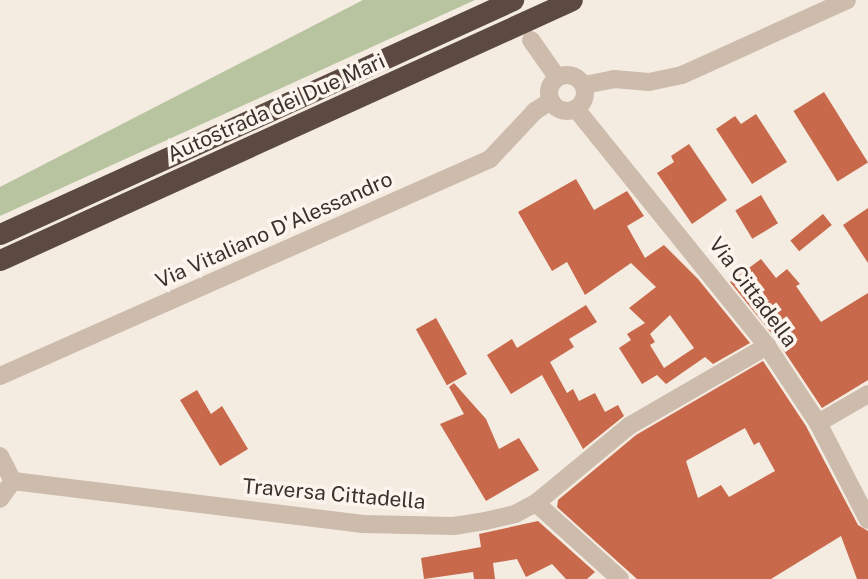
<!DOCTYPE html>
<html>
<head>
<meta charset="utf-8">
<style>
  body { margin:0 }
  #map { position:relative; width:868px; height:579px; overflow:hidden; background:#f4ebe1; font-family:"Public Sans",sans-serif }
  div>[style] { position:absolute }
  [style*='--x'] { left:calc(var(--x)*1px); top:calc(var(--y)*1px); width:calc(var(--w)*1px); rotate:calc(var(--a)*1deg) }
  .green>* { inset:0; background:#b8c4a0 }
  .building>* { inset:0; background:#c8694b; transform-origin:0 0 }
  .street>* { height:18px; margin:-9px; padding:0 9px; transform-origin:9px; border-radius:9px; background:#cdbbac }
  .street>.ring { margin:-9px; padding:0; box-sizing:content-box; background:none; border:18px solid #cdbbac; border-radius:50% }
  .highway>* { height:21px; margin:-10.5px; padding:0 10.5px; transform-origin:10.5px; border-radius:10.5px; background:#5c4a42 }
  span { translate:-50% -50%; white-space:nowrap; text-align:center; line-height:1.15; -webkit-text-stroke:7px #fbf5ee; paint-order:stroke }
  .street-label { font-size:21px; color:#3b302b }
</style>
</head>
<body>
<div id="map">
  <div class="green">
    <i style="clip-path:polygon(363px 0,475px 0,0 216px,0 187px)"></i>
  </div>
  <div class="building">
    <i style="left:824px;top:92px;width:83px;height:36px;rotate:58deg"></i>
    <i style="clip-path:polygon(756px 114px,787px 162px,752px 184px,716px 129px,735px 116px,741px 124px)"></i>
    <i style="clip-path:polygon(689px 144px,727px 200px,692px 224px,657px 173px,674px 162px,671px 156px)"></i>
    <i style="clip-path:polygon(evenodd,576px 179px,594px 210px,627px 191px,644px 216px,627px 226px,645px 258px,664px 245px,698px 279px,750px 343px,713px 364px,705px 357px,666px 384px,657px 375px,642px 384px,619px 348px,631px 340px,627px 334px,645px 323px,629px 308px,656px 287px,631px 263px,585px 295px,567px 262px,552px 271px,518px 212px,576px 179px,670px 315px,694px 348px,664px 368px,650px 345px,655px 342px,650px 334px,670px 315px)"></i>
    <i style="left:761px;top:195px;width:33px;height:30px;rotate:59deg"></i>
    <i style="clip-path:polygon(868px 208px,868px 263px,843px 225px)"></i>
    <i style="left:823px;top:214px;width:14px;height:42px;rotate:51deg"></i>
    <i style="clip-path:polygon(761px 259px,776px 278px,787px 269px,800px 284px,796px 286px,821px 322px,868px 293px,868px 380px,822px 408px,776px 339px,730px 282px)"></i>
    <i style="clip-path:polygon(586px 305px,597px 322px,569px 339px,574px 347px,550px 362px,567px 393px,573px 389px,579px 401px,595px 393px,605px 412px,618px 405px,624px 416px,583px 449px,542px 375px,511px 394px,487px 355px,512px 339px,517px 348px)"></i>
    <i style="left:436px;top:318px;width:64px;height:23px;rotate:61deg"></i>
    <i style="clip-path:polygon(evenodd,763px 361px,806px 426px,858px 525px,868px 531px,868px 579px,857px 579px,841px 536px,771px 579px,637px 579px,557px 507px,558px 500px,636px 435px,763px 361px,745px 428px,754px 445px,759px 442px,775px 471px,729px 497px,721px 485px,698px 498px,686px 461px,745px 428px)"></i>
    <i style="clip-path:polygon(454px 383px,486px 419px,499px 449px,519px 438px,539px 470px,486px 501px,440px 424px,464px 414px,449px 387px)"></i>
    <i style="clip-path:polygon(197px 390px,211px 414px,222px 406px,248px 449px,220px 466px,180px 400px)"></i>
    <i style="clip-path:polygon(538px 521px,595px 572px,587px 579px,566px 579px,552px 564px,526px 577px,517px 559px,493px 563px,495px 579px,474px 579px,473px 572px,424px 579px,421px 558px,481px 547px,479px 534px)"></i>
  </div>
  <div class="street">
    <i style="--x:531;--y:40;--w:45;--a:54.9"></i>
    <i class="ring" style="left:549px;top:75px;width:18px;height:18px"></i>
    <i style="--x:584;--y:85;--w:31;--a:-11"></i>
    <i style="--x:614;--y:79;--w:35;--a:5"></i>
    <i style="--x:649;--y:82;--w:34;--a:-12"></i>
    <i style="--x:682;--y:75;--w:181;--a:-24.4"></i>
    <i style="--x:576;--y:109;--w:304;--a:51.1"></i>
    <i style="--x:767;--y:346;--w:92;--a:56.5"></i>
    <i style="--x:818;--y:423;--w:109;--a:62.7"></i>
    <i style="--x:0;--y:376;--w:536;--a:-23.89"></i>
    <i style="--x:490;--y:159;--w:66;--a:-46.8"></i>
    <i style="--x:535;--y:111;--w:19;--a:-32"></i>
    <i style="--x:818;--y:423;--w:58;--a:-30.1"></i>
    <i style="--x:0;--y:456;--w:28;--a:63"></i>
    <i style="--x:13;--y:481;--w:22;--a:126"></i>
    <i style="--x:13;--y:481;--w:353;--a:7"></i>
    <i style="--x:363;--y:524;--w:91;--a:1.3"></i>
    <i style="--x:454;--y:526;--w:31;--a:-9"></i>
    <i style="--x:485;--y:521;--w:31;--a:-13"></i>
    <i style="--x:515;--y:514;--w:24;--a:-28"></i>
    <i style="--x:536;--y:503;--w:121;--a:-39.6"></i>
    <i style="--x:629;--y:426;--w:160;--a:-30.1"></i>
    <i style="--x:536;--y:503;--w:113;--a:42.1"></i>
  </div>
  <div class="highway">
    <i style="--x:0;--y:234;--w:564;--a:-24.52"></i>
    <i style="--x:0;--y:260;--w:628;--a:-24.44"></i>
  </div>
  <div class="street-label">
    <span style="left:276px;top:108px;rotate:-24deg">Autostrada dei Due Mari</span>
    <span style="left:274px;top:230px;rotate:-24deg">Via Vitaliano D'Alessandro</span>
    <span style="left:753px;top:292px;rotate:53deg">Via Cittadella</span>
    <span style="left:334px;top:494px;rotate:5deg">Traversa Cittadella</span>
  </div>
</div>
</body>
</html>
